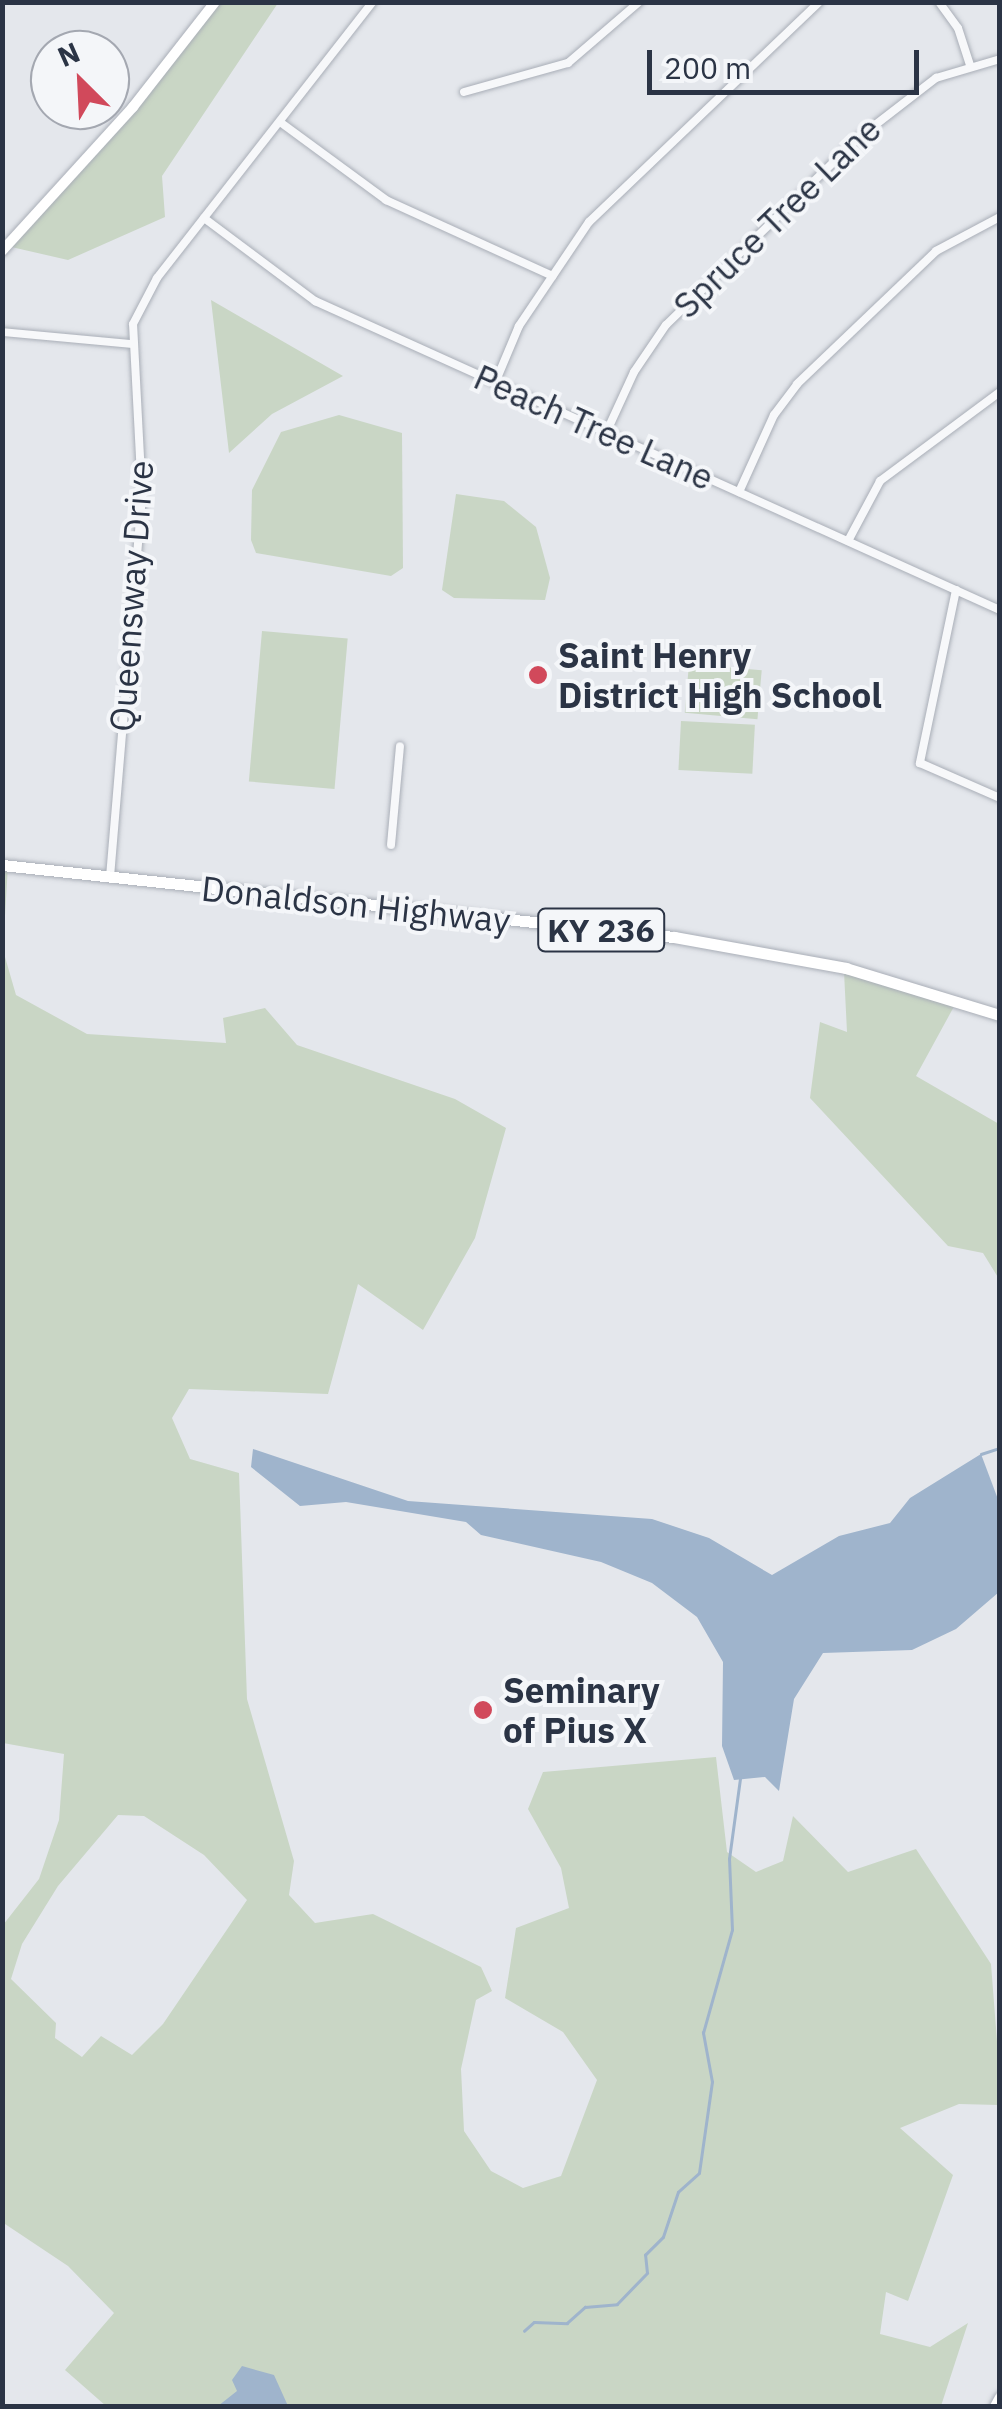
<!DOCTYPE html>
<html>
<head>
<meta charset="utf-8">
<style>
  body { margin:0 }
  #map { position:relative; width:1002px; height:2409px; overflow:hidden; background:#e4e7ec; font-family:"IBM Plex Sans",sans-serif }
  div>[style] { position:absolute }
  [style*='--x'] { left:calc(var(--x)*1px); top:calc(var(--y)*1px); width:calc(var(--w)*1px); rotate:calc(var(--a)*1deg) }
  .green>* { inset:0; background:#c9d6c5; transform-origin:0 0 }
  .water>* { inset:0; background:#9fb4cc }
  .stream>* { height:2.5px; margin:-1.25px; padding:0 1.25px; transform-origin:1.25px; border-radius:1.25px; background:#9fb4cc }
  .roads { filter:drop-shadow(0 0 2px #a9aeb7) drop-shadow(0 0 2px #a9aeb7) }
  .minor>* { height:8px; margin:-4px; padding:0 4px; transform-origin:4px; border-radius:4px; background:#f7f8fa }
  .secondary>* { height:10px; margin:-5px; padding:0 5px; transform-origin:5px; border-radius:5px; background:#fff }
  .primary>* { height:11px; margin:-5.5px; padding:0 5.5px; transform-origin:5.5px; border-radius:5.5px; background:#fff }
  .dots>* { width:28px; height:28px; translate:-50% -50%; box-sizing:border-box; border:5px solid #f4f6f9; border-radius:50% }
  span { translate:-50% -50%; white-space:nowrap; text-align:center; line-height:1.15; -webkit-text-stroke:8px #f4f6f9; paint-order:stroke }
  .shield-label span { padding:2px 8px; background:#f4f6f9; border:2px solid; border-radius:8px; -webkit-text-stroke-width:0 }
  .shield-label { font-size:32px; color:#2b3445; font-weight:700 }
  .street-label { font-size:35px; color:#2b3445 }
  .poi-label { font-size:35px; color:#2b3445; font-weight:700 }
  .left { translate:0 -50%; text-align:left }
  .frame { position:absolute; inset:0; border:5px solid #2b3445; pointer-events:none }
  .north { position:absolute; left:30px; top:30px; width:100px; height:100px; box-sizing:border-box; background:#f4f6f9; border:2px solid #a4a8b1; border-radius:50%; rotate:336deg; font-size:28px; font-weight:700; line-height:40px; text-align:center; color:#2b3445 }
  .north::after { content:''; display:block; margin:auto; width:35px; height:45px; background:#d1495b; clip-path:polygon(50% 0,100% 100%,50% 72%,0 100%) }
  .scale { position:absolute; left:647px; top:50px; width:272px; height:45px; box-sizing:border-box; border:5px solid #2b3445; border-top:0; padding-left:12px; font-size:30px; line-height:35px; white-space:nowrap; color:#2b3445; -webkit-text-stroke:8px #f4f6f9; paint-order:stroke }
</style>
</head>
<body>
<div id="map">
  <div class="green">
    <i style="clip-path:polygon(215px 3px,278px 3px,162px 176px,165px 217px,68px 260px,7px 246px,133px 107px)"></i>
    <i style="clip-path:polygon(211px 300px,343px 376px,272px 414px,229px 453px)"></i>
    <i style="clip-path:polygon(339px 415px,402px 433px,403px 568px,391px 576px,256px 553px,251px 540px,252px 490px,281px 432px)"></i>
    <i style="clip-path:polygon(456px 494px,504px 501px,536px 527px,550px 578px,545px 600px,454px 598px,442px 590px)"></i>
    <i style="left:262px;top:631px;width:86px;height:151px;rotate:5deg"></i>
    <i style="left:689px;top:664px;width:73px;height:49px;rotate:5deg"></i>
    <i style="left:681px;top:721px;width:74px;height:49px;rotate:3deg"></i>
    <i style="clip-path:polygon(evenodd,2px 864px,8px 865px,3px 950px,16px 995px,87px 1034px,226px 1043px,223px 1018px,265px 1008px,297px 1045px,455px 1099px,506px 1128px,475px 1238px,423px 1330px,358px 1284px,328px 1394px,189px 1389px,172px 1418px,190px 1459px,239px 1473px,247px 1699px,294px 1861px,289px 1895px,315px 1923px,373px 1914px,481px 1967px,492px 1991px,476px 2000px,461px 2069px,464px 2131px,491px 2171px,523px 2188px,561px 2176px,597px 2080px,563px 2032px,505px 1998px,516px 1928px,569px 1908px,561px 1868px,528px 1809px,543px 1772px,716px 1757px,727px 1852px,756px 1872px,783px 1861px,793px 1816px,848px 1872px,916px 1849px,991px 1964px,999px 2067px,999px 2105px,959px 2104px,900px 2128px,953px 2175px,908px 2301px,886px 2292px,880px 2334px,930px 2347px,968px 2323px,941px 2406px,106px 2406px,65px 2370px,114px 2313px,68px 2266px,2px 2222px,3px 1925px,39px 1879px,59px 1820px,64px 1754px,3px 1743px,2px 864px,118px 1815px,144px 1816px,204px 1855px,247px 1900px,163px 2024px,132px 2055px,101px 2036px,82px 2057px,55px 2038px,56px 2023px,11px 1979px,22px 1944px,58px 1886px,118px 1815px)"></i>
    <i style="clip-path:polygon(844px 972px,957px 1001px,916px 1076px,999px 1124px,999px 1279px,983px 1253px,948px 1246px,810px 1098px,820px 1022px,847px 1032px)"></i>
  </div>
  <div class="water">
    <i style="clip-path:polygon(253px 1449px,408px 1501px,652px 1519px,709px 1538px,772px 1575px,839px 1536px,890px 1523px,910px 1498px,981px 1454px,999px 1502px,999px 1592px,956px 1629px,912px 1650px,823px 1653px,794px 1699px,779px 1791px,765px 1777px,734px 1780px,722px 1746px,723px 1662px,697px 1617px,652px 1583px,601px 1562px,481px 1535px,466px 1522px,346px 1502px,300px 1506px,251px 1467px)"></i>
    <i style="clip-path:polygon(242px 2366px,274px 2375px,288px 2406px,218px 2406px,237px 2391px,232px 2380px)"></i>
  </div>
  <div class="stream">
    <i style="--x:981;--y:1454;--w:20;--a:-18"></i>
    <i style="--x:524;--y:2331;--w:13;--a:-42"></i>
    <i style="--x:534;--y:2322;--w:33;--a:2"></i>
    <i style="--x:567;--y:2323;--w:24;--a:-42"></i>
    <i style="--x:585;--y:2307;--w:32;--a:-5"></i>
    <i style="--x:617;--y:2304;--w:43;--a:-45.9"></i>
    <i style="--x:647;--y:2273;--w:18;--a:-96"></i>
    <i style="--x:645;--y:2255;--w:25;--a:-45"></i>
    <i style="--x:663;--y:2237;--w:47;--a:-71.6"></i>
    <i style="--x:678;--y:2192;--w:28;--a:-42"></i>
    <i style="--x:699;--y:2173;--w:92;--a:-81.9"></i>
    <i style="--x:712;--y:2082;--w:50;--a:-100.4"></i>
    <i style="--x:703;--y:2033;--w:107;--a:-74.3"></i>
    <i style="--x:732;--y:1930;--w:71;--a:-92.4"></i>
    <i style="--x:729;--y:1859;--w:81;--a:-82.2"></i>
  </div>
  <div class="roads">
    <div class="minor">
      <i style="--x:939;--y:2;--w:32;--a:54"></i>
      <i style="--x:958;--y:28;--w:38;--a:72"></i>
      <i style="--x:464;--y:92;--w:108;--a:-15.6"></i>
      <i style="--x:568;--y:63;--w:94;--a:-40.7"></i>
      <i style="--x:280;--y:122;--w:132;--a:36.3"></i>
      <i style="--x:386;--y:200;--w:183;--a:24.5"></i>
      <i style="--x:204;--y:218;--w:139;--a:36.8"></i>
      <i style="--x:315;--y:301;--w:751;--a:24.28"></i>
      <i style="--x:2;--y:332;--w:130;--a:5.3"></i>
      <i style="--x:495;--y:383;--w:62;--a:-67.2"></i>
      <i style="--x:519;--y:326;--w:125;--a:-56.1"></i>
      <i style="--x:589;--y:222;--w:318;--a:-43.7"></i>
      <i style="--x:606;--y:433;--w:67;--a:-65.3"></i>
      <i style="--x:634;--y:372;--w:57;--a:-55.8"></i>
      <i style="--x:666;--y:325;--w:267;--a:-44.2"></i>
      <i style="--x:857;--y:139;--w:100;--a:-37.7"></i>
      <i style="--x:936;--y:78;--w:67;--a:-16.5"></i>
      <i style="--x:739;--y:492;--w:85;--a:-65.6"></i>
      <i style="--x:774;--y:415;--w:39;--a:-53"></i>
      <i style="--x:797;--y:384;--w:192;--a:-43.7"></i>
      <i style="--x:936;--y:251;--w:72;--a:-28"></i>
      <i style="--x:848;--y:541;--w:68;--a:-61.9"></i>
      <i style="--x:880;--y:481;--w:149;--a:-36.6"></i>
      <i style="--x:956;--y:590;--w:177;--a:101.8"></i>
      <i style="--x:920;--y:763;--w:87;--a:23.6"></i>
      <i style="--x:391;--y:845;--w:99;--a:-84.8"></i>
      <i style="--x:110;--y:877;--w:383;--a:-85.2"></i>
      <i style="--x:142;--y:495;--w:171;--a:-93"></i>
      <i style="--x:133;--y:324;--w:52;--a:-62.4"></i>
      <i style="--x:157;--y:278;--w:350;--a:-52"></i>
    </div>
    <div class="secondary">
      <i style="--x:2;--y:251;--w:195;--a:-47.7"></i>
      <i style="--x:133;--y:107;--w:133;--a:-52"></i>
    </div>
    <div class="primary">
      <i style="--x:2;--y:865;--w:676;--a:6.12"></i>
      <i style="--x:674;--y:937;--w:175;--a:10.2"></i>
      <i style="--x:846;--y:968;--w:161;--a:17"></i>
      <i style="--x:995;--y:2406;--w:10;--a:-61"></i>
    </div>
  </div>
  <div class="dots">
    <i style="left:538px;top:675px;background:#d1495b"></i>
    <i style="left:483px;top:1710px;background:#d1495b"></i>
  </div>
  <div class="shield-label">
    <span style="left:601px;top:930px">KY 236</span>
  </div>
  <div class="street-label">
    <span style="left:777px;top:217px;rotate:-44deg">Spruce Tree Lane</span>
    <span style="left:594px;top:427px;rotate:24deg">Peach Tree Lane</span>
    <span style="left:131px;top:596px;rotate:-86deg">Queensway Drive</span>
    <span style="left:356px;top:904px;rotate:6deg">Donaldson Highway</span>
  </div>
  <div class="poi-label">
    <span class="left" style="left:558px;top:675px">Saint Henry<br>District High School</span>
    <span class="left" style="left:503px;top:1710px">Seminary<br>of Pius X</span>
  </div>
  <div class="frame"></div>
  <div class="north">N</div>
  <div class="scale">200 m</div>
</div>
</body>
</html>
